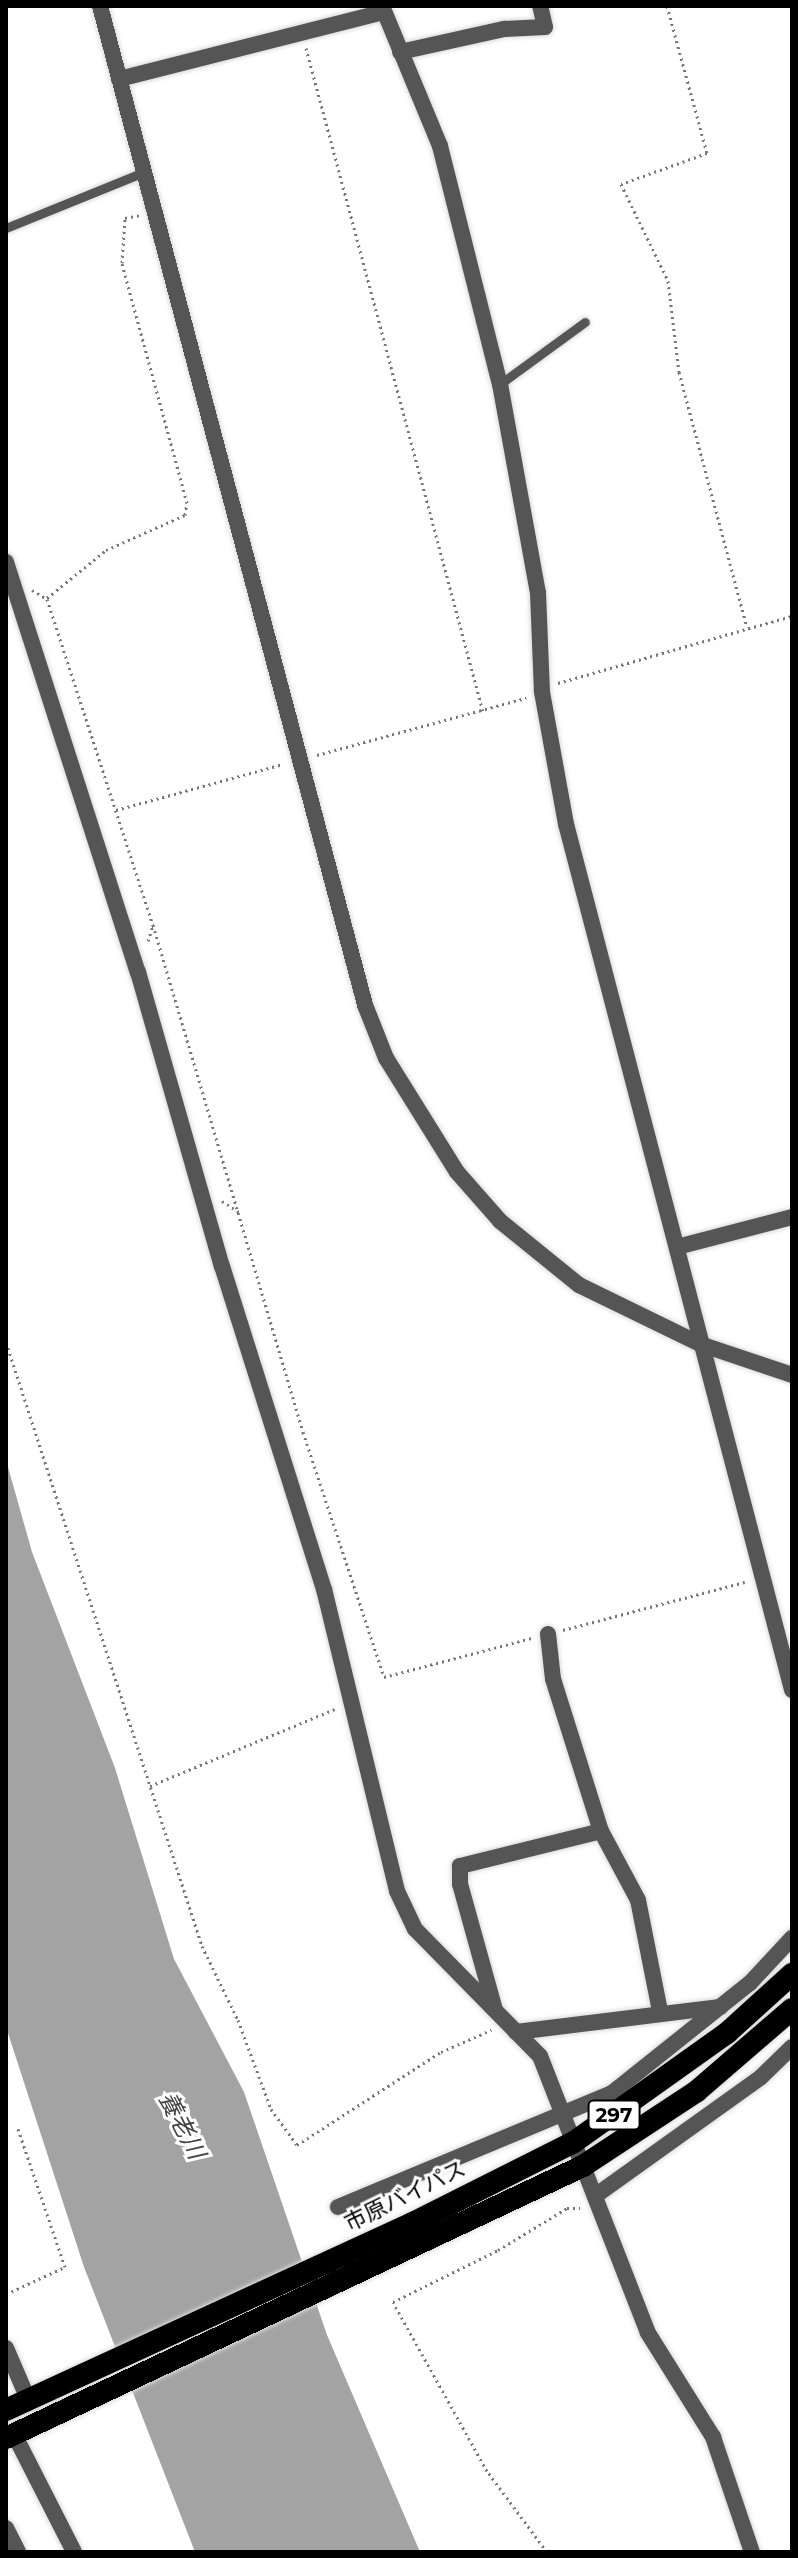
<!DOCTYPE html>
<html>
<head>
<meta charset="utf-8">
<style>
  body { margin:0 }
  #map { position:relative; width:798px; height:2558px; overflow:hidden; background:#fff; font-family:Montserrat,"Noto Sans JP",sans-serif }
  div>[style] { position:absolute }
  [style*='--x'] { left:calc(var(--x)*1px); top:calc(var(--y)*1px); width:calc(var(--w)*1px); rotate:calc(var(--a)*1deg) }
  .water>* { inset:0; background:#a3a3a3 }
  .path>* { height:3px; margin-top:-1.5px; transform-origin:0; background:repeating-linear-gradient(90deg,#777 0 2px,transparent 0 6px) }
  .roads { filter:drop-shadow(0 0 2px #dbdbdb) drop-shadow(0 0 2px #dbdbdb) }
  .service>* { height:9px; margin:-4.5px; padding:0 4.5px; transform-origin:4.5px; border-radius:4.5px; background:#555 }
  .minor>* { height:16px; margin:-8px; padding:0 8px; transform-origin:8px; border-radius:8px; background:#555 }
  .tertiary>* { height:16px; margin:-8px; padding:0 8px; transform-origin:8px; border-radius:8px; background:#555 }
  .trunk>* { height:22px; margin:-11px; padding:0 11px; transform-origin:11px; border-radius:11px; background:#000 }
  span { translate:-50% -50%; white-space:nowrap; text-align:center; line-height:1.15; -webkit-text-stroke:6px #fff; paint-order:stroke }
  .shield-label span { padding:2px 6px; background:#fff; border:2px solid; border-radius:6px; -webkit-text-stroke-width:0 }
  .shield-label { font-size:20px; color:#000; font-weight:700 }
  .street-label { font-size:22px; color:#000 }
  .water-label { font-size:24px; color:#444; font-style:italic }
  .frame { position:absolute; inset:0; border:8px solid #000; pointer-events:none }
</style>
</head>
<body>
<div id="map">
  <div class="water">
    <i style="clip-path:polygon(6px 1460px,32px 1552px,115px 1768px,174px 1959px,244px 2092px,327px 2335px,420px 2552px,195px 2552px,84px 2267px,6px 2027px)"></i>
  </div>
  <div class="path">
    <i style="--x:667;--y:6;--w:152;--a:74.8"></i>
    <i style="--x:707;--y:153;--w:91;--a:160.2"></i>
    <i style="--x:621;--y:184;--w:108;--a:64.1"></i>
    <i style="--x:668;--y:281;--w:92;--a:83.1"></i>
    <i style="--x:679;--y:372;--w:264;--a:75.1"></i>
    <i style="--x:306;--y:48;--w:687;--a:75.07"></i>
    <i style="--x:32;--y:590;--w:17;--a:31"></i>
    <i style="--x:47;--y:599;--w:343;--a:72"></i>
    <i style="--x:153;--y:925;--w:529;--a:73.52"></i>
    <i style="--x:303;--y:1432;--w:258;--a:71.7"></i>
    <i style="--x:384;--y:1677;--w:153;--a:-14.8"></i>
    <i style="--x:47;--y:598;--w:76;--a:-39.1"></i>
    <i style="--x:106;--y:550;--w:86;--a:-23.9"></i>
    <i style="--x:185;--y:515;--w:12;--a:-81"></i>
    <i style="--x:187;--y:503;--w:249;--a:-105.2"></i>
    <i style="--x:122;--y:263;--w:45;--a:-86.2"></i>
    <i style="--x:125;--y:218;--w:15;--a:-11"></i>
    <i style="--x:558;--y:683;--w:243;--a:-16"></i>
    <i style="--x:317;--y:755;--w:217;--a:-15.3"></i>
    <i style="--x:116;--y:810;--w:173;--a:-15.4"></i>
    <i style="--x:148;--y:941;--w:16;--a:-72"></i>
    <i style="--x:222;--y:1201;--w:20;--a:33"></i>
    <i style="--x:6;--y:1342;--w:635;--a:72.02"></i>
    <i style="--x:202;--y:1946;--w:82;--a:64.1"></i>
    <i style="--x:238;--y:2020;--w:95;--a:69.7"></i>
    <i style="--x:271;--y:2109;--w:44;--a:54.2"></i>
    <i style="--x:297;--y:2145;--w:171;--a:-32.9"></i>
    <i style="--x:441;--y:2052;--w:55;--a:-23.7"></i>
    <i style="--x:563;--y:1630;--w:188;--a:-14.8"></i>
    <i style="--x:150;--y:1786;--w:200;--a:-22.6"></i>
    <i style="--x:6;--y:2294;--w:65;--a:-24.6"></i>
    <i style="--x:65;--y:2267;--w:146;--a:-108.8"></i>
    <i style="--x:547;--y:2552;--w:101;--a:-126.5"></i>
    <i style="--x:487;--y:2471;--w:193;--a:-119.1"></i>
    <i style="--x:393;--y:2302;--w:117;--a:-26.3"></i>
    <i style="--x:498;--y:2250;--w:81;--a:-31.3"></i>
    <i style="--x:567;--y:2208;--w:13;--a:0"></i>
  </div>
  <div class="roads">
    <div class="service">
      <i style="--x:6;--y:228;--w:149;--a:-22.1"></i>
      <i style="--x:500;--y:384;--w:105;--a:-36.1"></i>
    </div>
    <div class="minor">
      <i style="--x:382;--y:6;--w:152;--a:67.5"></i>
      <i style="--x:440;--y:146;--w:245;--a:75.9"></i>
      <i style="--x:500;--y:384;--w:212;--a:79.7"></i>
      <i style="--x:538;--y:593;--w:99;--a:87.7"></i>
      <i style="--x:542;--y:692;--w:134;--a:79.7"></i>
      <i style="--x:566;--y:824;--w:895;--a:75.37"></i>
      <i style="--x:400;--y:52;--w:107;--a:-12.5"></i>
      <i style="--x:504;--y:29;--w:41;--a:-2.8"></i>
      <i style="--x:545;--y:27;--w:22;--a:-103"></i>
      <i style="--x:119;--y:79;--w:273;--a:-14.2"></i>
      <i style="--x:6;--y:562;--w:431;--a:72.2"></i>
      <i style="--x:138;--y:972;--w:306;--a:74.1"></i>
      <i style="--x:222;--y:1266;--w:339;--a:72.5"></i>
      <i style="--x:324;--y:1589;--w:311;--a:76.4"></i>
      <i style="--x:397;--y:1891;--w:42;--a:64.7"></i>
      <i style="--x:415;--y:1929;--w:178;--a:45.5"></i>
      <i style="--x:540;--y:2056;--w:297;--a:68.7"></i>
      <i style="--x:648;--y:2333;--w:123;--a:58"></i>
      <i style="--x:713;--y:2437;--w:121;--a:71.3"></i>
      <i style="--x:677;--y:1247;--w:119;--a:-14.6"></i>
      <i style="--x:548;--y:1634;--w:45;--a:83.7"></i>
      <i style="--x:553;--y:1679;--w:159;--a:72.5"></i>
      <i style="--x:601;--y:1831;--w:78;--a:61.8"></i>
      <i style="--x:638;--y:1900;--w:113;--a:78.8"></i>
      <i style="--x:495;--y:2010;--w:131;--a:-105.5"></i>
      <i style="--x:460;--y:1884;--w:18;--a:-90"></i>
      <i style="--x:460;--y:1866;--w:145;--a:-13.9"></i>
      <i style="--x:516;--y:2032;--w:206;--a:-7"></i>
      <i style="--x:595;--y:2196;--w:204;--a:-35.6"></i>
      <i style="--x:761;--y:2077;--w:43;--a:-44.1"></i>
      <i style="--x:338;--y:2207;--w:297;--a:-22.6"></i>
      <i style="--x:612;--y:2093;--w:176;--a:-38.6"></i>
      <i style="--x:750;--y:1983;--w:62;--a:-47"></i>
      <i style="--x:6;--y:2348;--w:56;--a:66.7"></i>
      <i style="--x:14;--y:2434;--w:132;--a:63"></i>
      <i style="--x:6;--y:2528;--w:27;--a:63"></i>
    </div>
    <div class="tertiary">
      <i style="--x:100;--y:6;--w:1034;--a:75.14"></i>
      <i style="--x:365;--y:1005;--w:57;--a:68.4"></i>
      <i style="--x:386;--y:1058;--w:134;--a:58.1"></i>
      <i style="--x:457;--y:1172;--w:65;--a:48.7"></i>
      <i style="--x:500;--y:1221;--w:102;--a:39"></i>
      <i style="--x:579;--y:1285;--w:135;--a:26"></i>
      <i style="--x:700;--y:1344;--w:97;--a:18.6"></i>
    </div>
    <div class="trunk">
      <i style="--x:6;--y:2410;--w:448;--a:-24.7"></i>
      <i style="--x:413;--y:2223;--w:180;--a:-26.7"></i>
      <i style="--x:574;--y:2142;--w:188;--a:-35.5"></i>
      <i style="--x:727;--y:2033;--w:88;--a:-42.2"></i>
      <i style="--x:6;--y:2438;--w:638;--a:-25.24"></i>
      <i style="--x:583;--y:2166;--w:136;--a:-33.3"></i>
      <i style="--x:697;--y:2091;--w:125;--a:-40.8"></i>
    </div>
  </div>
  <div class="shield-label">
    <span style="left:614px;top:2115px">297</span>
  </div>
  <div class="street-label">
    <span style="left:405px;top:2196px;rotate:-26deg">市原バイパス</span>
  </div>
  <div class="water-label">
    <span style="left:182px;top:2125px;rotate:63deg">養老川</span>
  </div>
  <div class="frame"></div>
</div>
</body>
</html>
